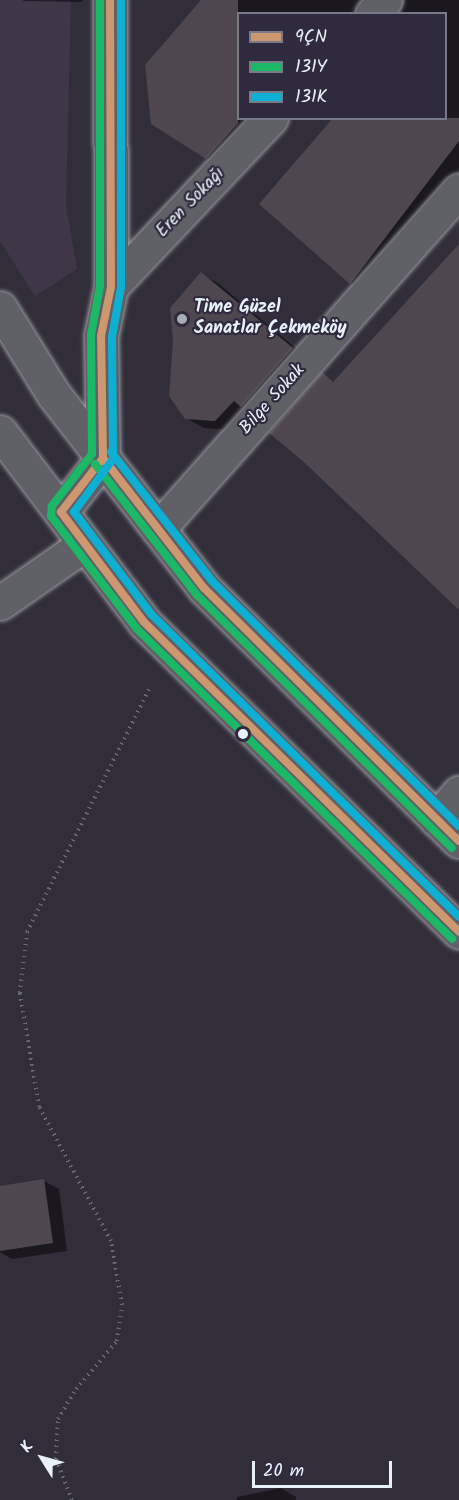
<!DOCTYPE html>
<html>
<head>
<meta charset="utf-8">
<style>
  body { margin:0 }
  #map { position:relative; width:459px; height:1500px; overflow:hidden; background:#312e39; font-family:Kalam,sans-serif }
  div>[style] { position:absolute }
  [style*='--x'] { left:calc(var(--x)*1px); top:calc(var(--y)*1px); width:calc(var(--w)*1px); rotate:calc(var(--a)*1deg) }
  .built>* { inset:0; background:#3f3648 }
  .shadow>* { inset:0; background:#0007 }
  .building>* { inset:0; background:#4e4750 }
  .path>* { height:4px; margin-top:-2px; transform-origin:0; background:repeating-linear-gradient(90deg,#68686f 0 1.5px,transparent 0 6px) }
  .roads { filter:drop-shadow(0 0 2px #98999f) drop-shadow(0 0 2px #98999f) }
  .minor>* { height:33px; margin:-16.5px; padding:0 16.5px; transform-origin:16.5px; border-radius:16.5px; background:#606067 }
  .secondary>* { height:33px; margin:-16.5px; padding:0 16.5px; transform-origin:16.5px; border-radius:16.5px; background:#606067 }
  .bus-1>* { height:8px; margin:-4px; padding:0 4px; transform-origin:4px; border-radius:4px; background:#cd976f }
  .bus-2>* { height:8px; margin:-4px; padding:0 4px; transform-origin:4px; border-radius:4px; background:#1ab867 }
  .bus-3>* { height:8px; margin:-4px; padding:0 4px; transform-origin:4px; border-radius:4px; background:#0dafd3 }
  .dots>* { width:16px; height:16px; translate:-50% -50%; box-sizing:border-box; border:3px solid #2f2a3d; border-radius:50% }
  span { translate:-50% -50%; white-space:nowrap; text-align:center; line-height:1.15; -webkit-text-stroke:4.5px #2f2a3d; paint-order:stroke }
  .street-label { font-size:18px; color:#e8f1f8 }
  .poi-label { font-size:18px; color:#e8f1f8; font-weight:700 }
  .left { translate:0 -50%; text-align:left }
  .legend { position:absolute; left:237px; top:12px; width:210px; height:108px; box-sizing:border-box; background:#2f2a3d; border:2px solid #797a88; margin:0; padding:8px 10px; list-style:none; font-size:18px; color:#e8f1f8 }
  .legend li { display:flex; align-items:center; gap:12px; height:30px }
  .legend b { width:30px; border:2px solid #797a88 }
  .north { position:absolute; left:12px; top:1428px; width:60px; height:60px; -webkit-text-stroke:4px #2f2a3d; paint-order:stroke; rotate:307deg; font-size:16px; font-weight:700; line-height:24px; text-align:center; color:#e8f1f8 }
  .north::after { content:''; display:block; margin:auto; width:21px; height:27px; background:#e8f1f8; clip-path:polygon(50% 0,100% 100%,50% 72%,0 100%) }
  .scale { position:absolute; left:252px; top:1461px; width:140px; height:27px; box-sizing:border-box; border:3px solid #e8f1f8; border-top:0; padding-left:8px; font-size:18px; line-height:21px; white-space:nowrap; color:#e8f1f8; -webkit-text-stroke:4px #2f2a3d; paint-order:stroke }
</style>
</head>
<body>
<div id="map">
  <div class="built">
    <i style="clip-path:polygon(0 0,71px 0,66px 205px,77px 269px,35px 296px,0 241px)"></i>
  </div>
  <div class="shadow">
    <i style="clip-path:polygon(22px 0,83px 0,82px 2px,24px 1px)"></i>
    <i style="clip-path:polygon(203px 0,363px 0,352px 14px,238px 14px,238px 118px,264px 118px,223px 167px,207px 158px)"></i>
    <i style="clip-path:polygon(405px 0,459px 0,459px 170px,367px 292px,351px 283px,261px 204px,446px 118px,446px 14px,403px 14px,401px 12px)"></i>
    <i style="clip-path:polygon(201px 274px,219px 284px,310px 360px,234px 430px,204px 428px,186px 418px)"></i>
    <i style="clip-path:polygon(44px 1181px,59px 1189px,67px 1251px,12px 1259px,0 1252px,0 1187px)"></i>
    <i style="clip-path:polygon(281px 1488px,296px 1497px,296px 1500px,237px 1500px,237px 1497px)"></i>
  </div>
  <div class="building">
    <i style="clip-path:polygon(201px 0,238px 0,238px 123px,206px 159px,151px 124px,145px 65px)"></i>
    <i style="clip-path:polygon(333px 118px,459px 118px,459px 141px,350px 284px,259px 204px)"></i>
    <i style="clip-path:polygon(459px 244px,459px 610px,305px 463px,269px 433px,322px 372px,333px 382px)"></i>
    <i style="clip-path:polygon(201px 272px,293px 348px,241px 407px,234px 401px,215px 421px,185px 419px,169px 396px,173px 340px,170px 308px)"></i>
    <i style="clip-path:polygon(44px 1179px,53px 1243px,0 1251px,0 1186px)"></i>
  </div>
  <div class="path">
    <i style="--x:72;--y:1500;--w:44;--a:-111.3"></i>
    <i style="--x:56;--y:1459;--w:40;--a:-87.1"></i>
    <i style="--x:58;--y:1419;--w:35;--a:-59"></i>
    <i style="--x:76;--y:1389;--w:63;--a:-49.5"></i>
    <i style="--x:117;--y:1341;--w:36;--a:-82"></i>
    <i style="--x:122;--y:1305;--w:65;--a:-99.8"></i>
    <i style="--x:111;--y:1241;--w:152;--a:-118.2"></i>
    <i style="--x:39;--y:1107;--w:116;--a:-99.5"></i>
    <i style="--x:20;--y:993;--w:61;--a:-83.5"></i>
    <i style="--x:27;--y:932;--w:274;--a:-63.3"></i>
  </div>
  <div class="roads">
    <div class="minor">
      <i style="--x:372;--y:14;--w:19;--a:-47"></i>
      <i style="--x:111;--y:287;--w:233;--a:-46.6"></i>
      <i style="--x:61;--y:512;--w:68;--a:-52.1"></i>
      <i style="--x:103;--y:458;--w:122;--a:-90.9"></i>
      <i style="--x:101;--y:336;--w:50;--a:-78.5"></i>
      <i style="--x:111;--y:287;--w:287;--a:-90.2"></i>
      <i style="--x:158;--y:529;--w:453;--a:-48.4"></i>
      <i style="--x:0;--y:603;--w:103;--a:-34.8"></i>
      <i style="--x:436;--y:819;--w:35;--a:-49"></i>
    </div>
    <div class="secondary">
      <i style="--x:0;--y:308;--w:102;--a:58.2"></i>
      <i style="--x:54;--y:395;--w:244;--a:52.1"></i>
      <i style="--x:204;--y:588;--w:359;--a:44.8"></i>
      <i style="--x:0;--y:432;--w:238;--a:52.8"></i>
      <i style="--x:144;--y:622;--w:442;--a:44.5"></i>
    </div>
  </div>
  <div class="bus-1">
    <i style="--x:103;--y:458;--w:165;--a:52.2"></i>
    <i style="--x:204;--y:588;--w:359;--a:44.8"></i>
    <i style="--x:61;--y:512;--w:138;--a:53"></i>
    <i style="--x:144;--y:622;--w:442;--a:44.5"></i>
    <i style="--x:61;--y:512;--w:68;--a:-52.1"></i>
    <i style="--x:103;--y:458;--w:122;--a:-90.9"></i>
    <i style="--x:101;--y:336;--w:50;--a:-78.5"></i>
    <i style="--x:111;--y:287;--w:287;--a:-90.2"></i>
  </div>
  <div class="bus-2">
    <i style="--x:100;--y:0;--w:286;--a:90"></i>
    <i style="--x:100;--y:286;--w:50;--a:100.4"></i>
    <i style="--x:91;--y:335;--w:119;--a:89.5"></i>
    <i style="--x:92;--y:454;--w:66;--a:127.6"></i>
    <i style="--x:52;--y:506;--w:10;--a:96"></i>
    <i style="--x:51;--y:516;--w:142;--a:52.7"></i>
    <i style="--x:137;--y:629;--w:442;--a:44.5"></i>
    <i style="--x:95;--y:464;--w:166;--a:52.1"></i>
    <i style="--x:197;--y:595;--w:359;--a:44.8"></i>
  </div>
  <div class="bus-3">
    <i style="--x:121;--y:0;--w:287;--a:90"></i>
    <i style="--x:121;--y:287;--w:51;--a:100.2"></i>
    <i style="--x:112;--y:337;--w:122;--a:89.5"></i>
    <i style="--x:113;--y:459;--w:66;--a:126.3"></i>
    <i style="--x:74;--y:512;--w:129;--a:52.9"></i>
    <i style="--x:152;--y:615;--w:431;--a:44.5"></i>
    <i style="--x:111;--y:452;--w:164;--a:51.9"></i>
    <i style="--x:212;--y:581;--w:348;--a:44.8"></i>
  </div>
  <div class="dots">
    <i style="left:182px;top:319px;background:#a8adb5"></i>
    <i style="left:243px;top:734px;background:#e8f1f8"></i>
  </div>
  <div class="street-label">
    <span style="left:191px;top:203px;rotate:-46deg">Eren Sokağı</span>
    <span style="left:273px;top:400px;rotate:-48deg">Bilge Sokak</span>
  </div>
  <div class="poi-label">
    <span class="left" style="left:194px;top:319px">Time Güzel<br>Sanatlar Çekmeköy</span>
  </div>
  <ul class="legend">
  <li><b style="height:8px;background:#cd976f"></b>9ÇN</li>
  <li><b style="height:8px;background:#1ab867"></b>131Y</li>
  <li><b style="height:8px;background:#0dafd3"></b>131K</li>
  </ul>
  <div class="north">K</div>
  <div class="scale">20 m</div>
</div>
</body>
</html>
